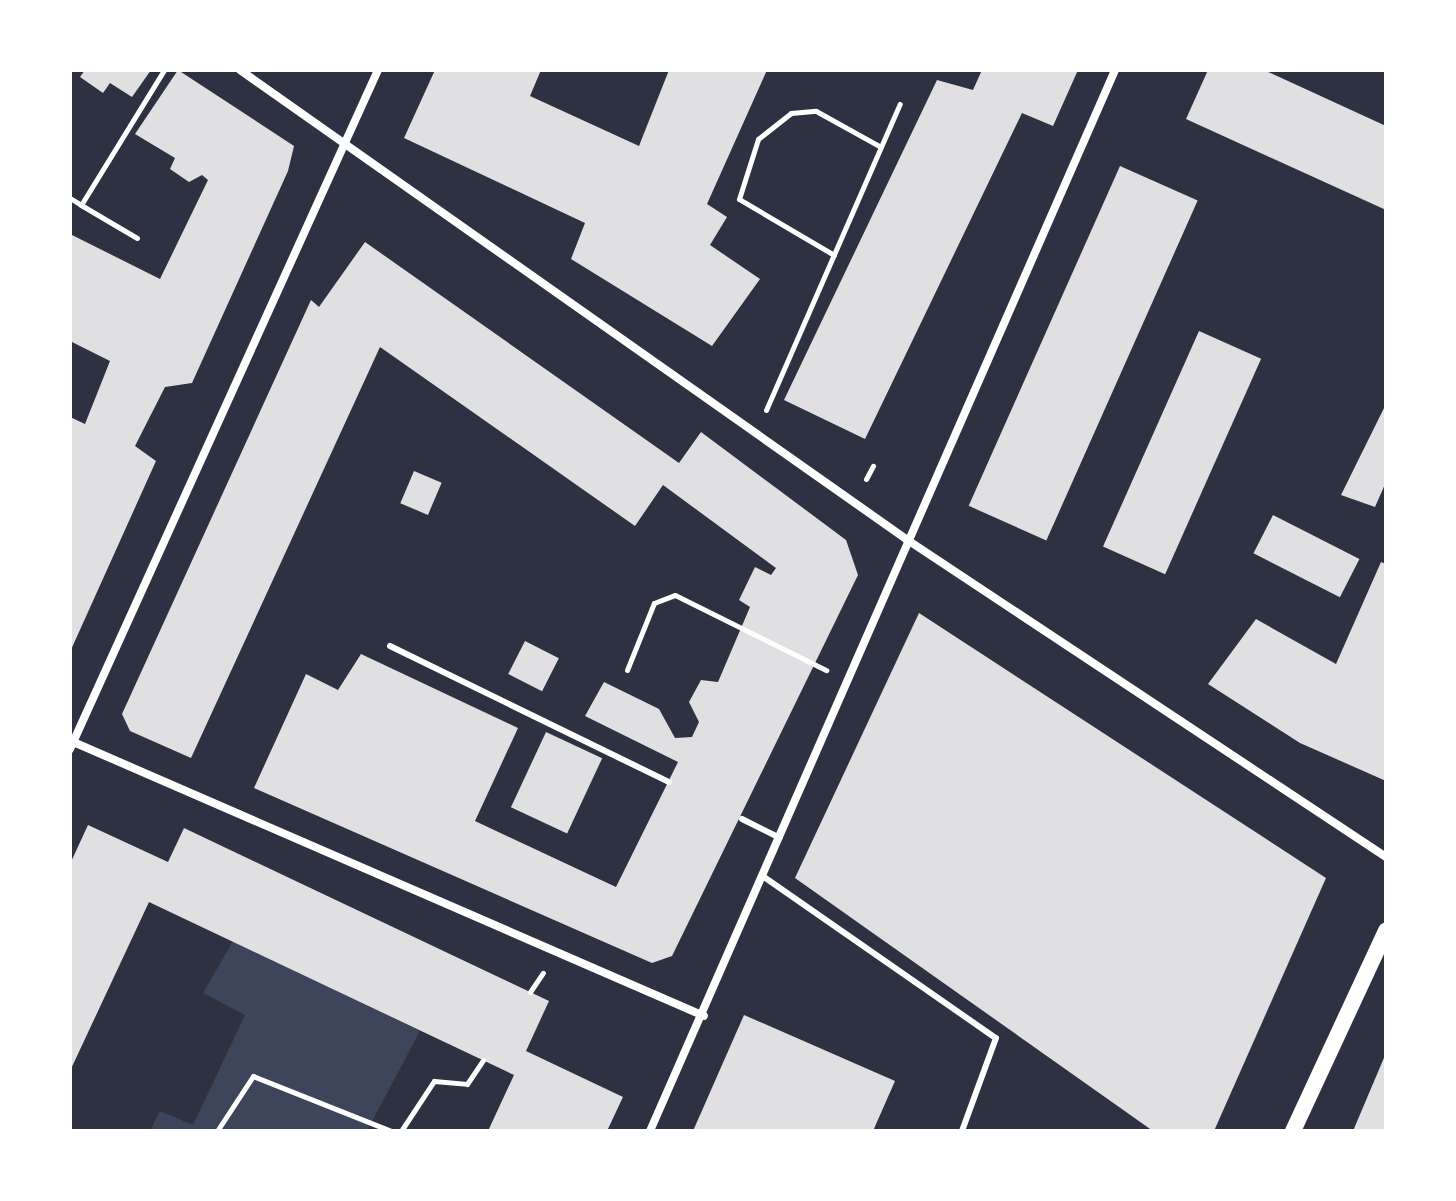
<!DOCTYPE html>
<html>
<head>
<meta charset="utf-8">
<style>
  body { margin:0 }
  #map { position:relative; width:1456px; height:1201px; overflow:hidden; background:#2d3142; font-family:Barlow,sans-serif }
  div>[style] { position:absolute }
  [style*='--x'] { left:calc(var(--x)*1px); top:calc(var(--y)*1px); width:calc(var(--w)*1px); rotate:calc(var(--a)*1deg) }
  .green>* { inset:0; background:#3c4559 }
  .building>* { inset:0; background:#e0e0e3; transform-origin:0 0 }
  .path>* { height:5px; margin:-2.5px; padding:0 2.5px; transform-origin:2.5px; border-radius:2.5px; background:#fff }
  .service>* { height:6px; margin:-3px; padding:0 3px; transform-origin:3px; border-radius:3px; background:#fff }
  .minor>* { height:8px; margin:-4px; padding:0 4px; transform-origin:4px; border-radius:4px; background:#fff }
  .secondary>* { height:16px; margin:-8px; padding:0 8px; transform-origin:8px; border-radius:8px; background:#fff }
  span { translate:-50% -50%; white-space:nowrap; text-align:center; line-height:1.15; -webkit-text-stroke:6px #fff; paint-order:stroke }
  .frame { position:absolute; inset:0; border:72px solid #fff; pointer-events:none }
</style>
</head>
<body>
<div id="map">
  <div class="green">
    <i style="clip-path:polygon(233px 941px,420px 1031px,367px 1131px,150px 1131px,160px 1111px,193px 1125px,245px 1015px,203px 993px)"></i>
  </div>
  <div class="building">
    <i style="clip-path:polygon(85px 70px,151px 70px,132px 97px,110px 83px,103px 93px,80px 77px)"></i>
    <i style="clip-path:polygon(178px 70px,294px 146px,288px 171px,192px 383px,165px 387px,135px 446px,156px 461px,70px 652px,70px 417px,85px 424px,110px 361px,70px 341px,70px 234px,160px 279px,208px 180px,202px 175px,189px 182px,170px 169px,175px 158px,135px 134px)"></i>
    <i style="clip-path:polygon(435px 70px,541px 70px,530px 96px,639px 146px,669px 70px,767px 70px,707px 204px,727px 217px,710px 245px,760px 279px,712px 346px,571px 259px,585px 223px,404px 138px)"></i>
    <i style="clip-path:polygon(982px 70px,1078px 70px,1053px 126px,1022px 113px,865px 439px,784px 400px,937px 80px,973px 90px)"></i>
    <i style="clip-path:polygon(1208px 70px,1264px 70px,1386px 126px,1386px 210px,1186px 119px)"></i>
    <i style="left:1120px;top:166px;width:85px;height:372px;rotate:24deg"></i>
    <i style="clip-path:polygon(365px 242px,679px 463px,701px 432px,846px 540px,858px 575px,672px 956px,652px 963px,254px 788px,306px 674px,338px 690px,361px 654px,518px 728px,475px 821px,616px 887px,678px 762px,585px 716px,604px 682px,659px 709px,675px 738px,692px 737px,699px 722px,689px 702px,701px 680px,718px 682px,750px 607px,739px 600px,755px 567px,771px 575px,776px 568px,663px 485px,635px 526px,380px 347px,191px 758px,130px 731px,122px 714px,311px 300px,319px 307px)"></i>
    <i style="left:1199px;top:331px;width:68px;height:236px;rotate:24deg"></i>
    <i style="clip-path:polygon(1386px 404px,1386px 482px,1375px 507px,1341px 495px)"></i>
    <i style="left:414px;top:471px;width:30px;height:35px;rotate:23deg"></i>
    <i style="left:1273px;top:515px;width:97px;height:43px;rotate:27deg"></i>
    <i style="clip-path:polygon(1381px 562px,1386px 564px,1386px 781px,1300px 743px,1208px 684px,1256px 619px,1336px 664px)"></i>
    <i style="clip-path:polygon(919px 613px,1326px 878px,1214px 1131px,1153px 1131px,795px 878px)"></i>
    <i style="left:525px;top:641px;width:38px;height:37px;rotate:27deg"></i>
    <i style="left:546px;top:732px;width:62px;height:83px;rotate:25deg"></i>
    <i style="clip-path:polygon(88px 825px,168px 862px,184px 828px,549px 1001px,526px 1051px,623px 1097px,607px 1131px,488px 1131px,514px 1075px,149px 902px,70px 1071px,70px 864px)"></i>
    <i style="clip-path:polygon(744px 1015px,895px 1081px,873px 1131px,693px 1131px)"></i>
    <i style="clip-path:polygon(1386px 1053px,1386px 1131px,1353px 1131px)"></i>
  </div>
  <div class="path">
    <i style="--x:70;--y:198;--w:13;--a:32"></i>
    <i style="--x:137;--y:238;--w:65;--a:-149.5"></i>
    <i style="--x:81;--y:205;--w:158;--a:-58.4"></i>
    <i style="--x:834;--y:255;--w:110;--a:-149.5"></i>
    <i style="--x:739;--y:199;--w:63;--a:-72.4"></i>
    <i style="--x:758;--y:139;--w:42;--a:-38.2"></i>
    <i style="--x:791;--y:113;--w:25;--a:-5"></i>
    <i style="--x:816;--y:111;--w:74;--a:29"></i>
    <i style="--x:766;--y:410;--w:334;--a:-66.4"></i>
    <i style="--x:866;--y:479;--w:15;--a:-62"></i>
    <i style="--x:627;--y:670;--w:72;--a:-68.1"></i>
    <i style="--x:654;--y:603;--w:22;--a:-21"></i>
    <i style="--x:675;--y:595;--w:169;--a:26.4"></i>
    <i style="--x:530;--y:992;--w:23;--a:-56"></i>
    <i style="--x:217;--y:1131;--w:66;--a:-56.8"></i>
    <i style="--x:253;--y:1076;--w:149;--a:21.7"></i>
    <i style="--x:401;--y:1131;--w:60;--a:-56.6"></i>
    <i style="--x:434;--y:1081;--w:33;--a:5"></i>
    <i style="--x:467;--y:1084;--w:29;--a:-56"></i>
  </div>
  <div class="service">
    <i style="--x:390;--y:646;--w:310;--a:26"></i>
    <i style="--x:742;--y:819;--w:42;--a:26.6"></i>
    <i style="--x:764;--y:877;--w:282;--a:34.8"></i>
    <i style="--x:996;--y:1038;--w:99;--a:110.1"></i>
  </div>
  <div class="minor">
    <i style="--x:240;--y:70;--w:815;--a:35.15"></i>
    <i style="--x:906;--y:539;--w:576;--a:33.52"></i>
    <i style="--x:71;--y:741;--w:690;--a:23.48"></i>
    <i style="--x:70;--y:749;--w:746;--a:-65.6"></i>
    <i style="--x:650;--y:1131;--w:1158;--a:-66.33"></i>
  </div>
  <div class="secondary">
    <i style="--x:1293;--y:1131;--w:221;--a:-65.1"></i>
  </div>
  <div class="frame"></div>
</div>
</body>
</html>
